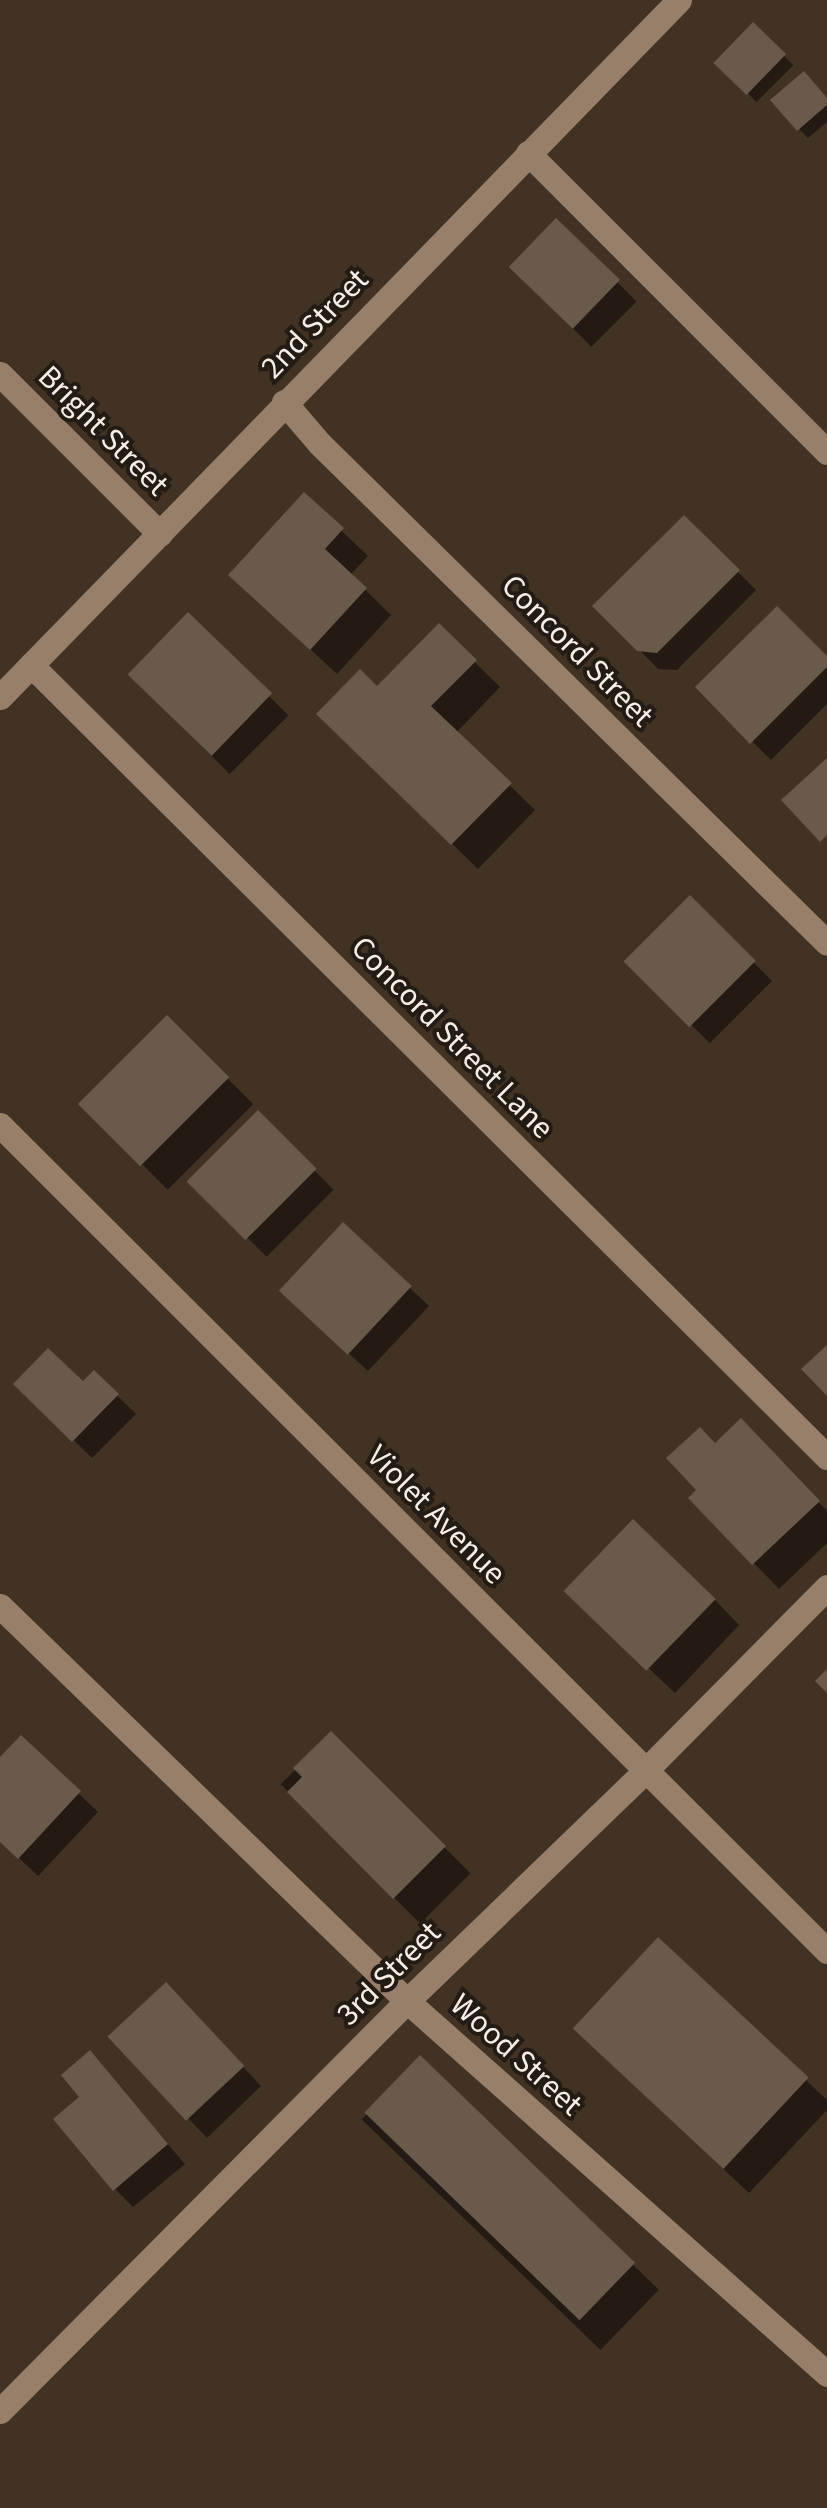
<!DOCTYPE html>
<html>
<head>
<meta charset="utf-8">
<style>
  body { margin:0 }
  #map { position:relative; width:827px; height:2508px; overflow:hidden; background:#413224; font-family:"Source Sans 3",sans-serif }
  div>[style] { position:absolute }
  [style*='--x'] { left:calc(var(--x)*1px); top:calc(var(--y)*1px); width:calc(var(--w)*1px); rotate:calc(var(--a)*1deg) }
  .shadow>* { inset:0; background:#0007; transform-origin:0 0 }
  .building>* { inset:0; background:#6a5a4b; transform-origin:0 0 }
  .minor>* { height:25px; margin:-12.5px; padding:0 12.5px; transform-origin:12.5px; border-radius:12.5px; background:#977f69 }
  span { translate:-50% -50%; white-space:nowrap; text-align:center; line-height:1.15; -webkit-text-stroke:8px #221c15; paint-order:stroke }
  .street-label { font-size:32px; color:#f8eee5 }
</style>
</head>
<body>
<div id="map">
  <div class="shadow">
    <i style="left:753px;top:25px;width:57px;height:52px;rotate:45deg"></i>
    <i style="clip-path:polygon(827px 100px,827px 122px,808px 138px,799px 129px)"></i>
    <i style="left:556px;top:221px;width:114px;height:64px;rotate:45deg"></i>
    <i style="clip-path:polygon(304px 495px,368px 556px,350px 575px,391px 615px,337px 674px,257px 600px)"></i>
    <i style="clip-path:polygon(684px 518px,756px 590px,677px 670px,658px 669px,596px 606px)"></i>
    <i style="left:188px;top:615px;width:142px;height:83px;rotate:45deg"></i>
    <i style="clip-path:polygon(439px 627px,500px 687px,456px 733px,535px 810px,478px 869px,320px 714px,377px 690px)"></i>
    <i style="clip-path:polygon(827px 660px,827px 704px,771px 760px,698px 687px)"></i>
    <i style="left:690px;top:899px;width:116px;height:88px;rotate:45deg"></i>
    <i style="left:167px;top:1018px;width:122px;height:121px;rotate:45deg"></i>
    <i style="left:258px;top:1114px;width:107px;height:95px;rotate:45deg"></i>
    <i style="clip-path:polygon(410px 1288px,429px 1306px,368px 1371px,300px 1309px)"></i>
    <i style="clip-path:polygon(94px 1373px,136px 1414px,92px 1458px,16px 1384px,83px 1385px)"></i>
    <i style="clip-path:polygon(716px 1446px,766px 1447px,827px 1511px,827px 1543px,779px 1589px,754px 1563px,700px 1490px)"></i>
    <i style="clip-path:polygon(714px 1599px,739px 1625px,675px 1693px,594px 1617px)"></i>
    <i style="left:331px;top:1734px;width:197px;height:71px;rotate:45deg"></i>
    <i style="clip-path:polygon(21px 1738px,98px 1812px,38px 1876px,0 1840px,0 1761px)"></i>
    <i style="clip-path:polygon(658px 1941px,827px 2100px,827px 2110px,749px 2193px,601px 2054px)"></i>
    <i style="clip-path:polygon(184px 2004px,261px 2086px,207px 2138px,189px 2119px)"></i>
    <i style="clip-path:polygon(90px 2054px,185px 2164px,133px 2207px,115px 2189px,83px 2097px)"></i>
    <i style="left:420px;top:2059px;width:332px;height:84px;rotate:44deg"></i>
  </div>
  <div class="building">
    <i style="left:753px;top:22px;width:46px;height:57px;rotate:44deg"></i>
    <i style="clip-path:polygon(804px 71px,827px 98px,827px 105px,797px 131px,770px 100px)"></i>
    <i style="left:556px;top:218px;width:89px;height:68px;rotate:44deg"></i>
    <i style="clip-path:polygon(304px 492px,344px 528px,325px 549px,367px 588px,310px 650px,228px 575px)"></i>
    <i style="clip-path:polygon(684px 515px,740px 570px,657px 653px,637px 651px,592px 606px)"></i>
    <i style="clip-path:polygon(777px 606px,827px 656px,827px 667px,750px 744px,695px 687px)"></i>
    <i style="left:188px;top:612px;width:117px;height:87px;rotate:44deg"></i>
    <i style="clip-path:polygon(439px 623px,477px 660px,431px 706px,512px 783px,451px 845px,316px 714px,360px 669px,377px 686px)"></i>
    <i style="clip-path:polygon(827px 758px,827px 835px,820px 842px,781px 800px)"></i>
    <i style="left:690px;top:895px;width:93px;height:94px;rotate:45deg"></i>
    <i style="left:167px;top:1015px;width:88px;height:126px;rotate:45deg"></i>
    <i style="left:258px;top:1110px;width:83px;height:101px;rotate:45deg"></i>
    <i style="left:343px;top:1222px;width:94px;height:94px;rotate:43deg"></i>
    <i style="clip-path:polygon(827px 1345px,827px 1396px,801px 1369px)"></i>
    <i style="clip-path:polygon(48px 1348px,83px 1381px,94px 1370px,119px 1394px,72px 1442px,13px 1384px)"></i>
    <i style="clip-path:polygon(741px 1418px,820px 1501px,752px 1565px,688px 1498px,696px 1490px,666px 1458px,700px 1427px,715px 1443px)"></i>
    <i style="left:633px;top:1519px;width:115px;height:100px;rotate:44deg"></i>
    <i style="clip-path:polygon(827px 1669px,827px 1693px,815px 1681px)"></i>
    <i style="clip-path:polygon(331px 1731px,446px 1846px,393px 1899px,287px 1792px,302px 1777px,293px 1768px)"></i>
    <i style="clip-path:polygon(21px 1735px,81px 1791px,18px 1859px,0 1842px,0 1757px)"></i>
    <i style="left:658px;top:1937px;width:206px;height:125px;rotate:43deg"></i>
    <i style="left:166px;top:1982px;width:115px;height:80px;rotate:47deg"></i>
    <i style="clip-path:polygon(90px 2050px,168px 2144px,113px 2191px,53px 2119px,79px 2097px,61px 2075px)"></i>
    <i style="left:420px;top:2055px;width:299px;height:80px;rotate:44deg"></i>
  </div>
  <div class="minor">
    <i style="--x:528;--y:153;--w:423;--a:45"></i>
    <i style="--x:0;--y:374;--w:226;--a:45"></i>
    <i style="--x:284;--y:402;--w:55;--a:49.4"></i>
    <i style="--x:320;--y:444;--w:711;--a:44.54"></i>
    <i style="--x:31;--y:665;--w:1123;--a:44.86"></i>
    <i style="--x:0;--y:697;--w:973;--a:-45.75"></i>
    <i style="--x:0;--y:1125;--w:1169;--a:44.97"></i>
    <i style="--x:0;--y:1606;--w:567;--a:44.14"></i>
    <i style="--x:407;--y:2001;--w:562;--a:41.61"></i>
    <i style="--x:0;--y:2411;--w:578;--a:-45.21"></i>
    <i style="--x:407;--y:2001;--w:334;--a:-44"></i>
    <i style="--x:647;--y:1769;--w:256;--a:-45.3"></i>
  </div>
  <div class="street-label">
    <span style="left:315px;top:324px;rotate:-46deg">2nd Street</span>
    <span style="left:103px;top:431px;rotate:45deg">Bright Street</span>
    <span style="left:577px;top:651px;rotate:45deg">Concord Street</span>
    <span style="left:452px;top:1038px;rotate:45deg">Concord Street Lane</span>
    <span style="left:436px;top:1515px;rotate:45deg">Violet Avenue</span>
    <span style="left:389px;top:1974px;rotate:-45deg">3rd Street</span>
    <span style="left:516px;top:2055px;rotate:42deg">Wood Street</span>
  </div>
</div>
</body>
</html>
